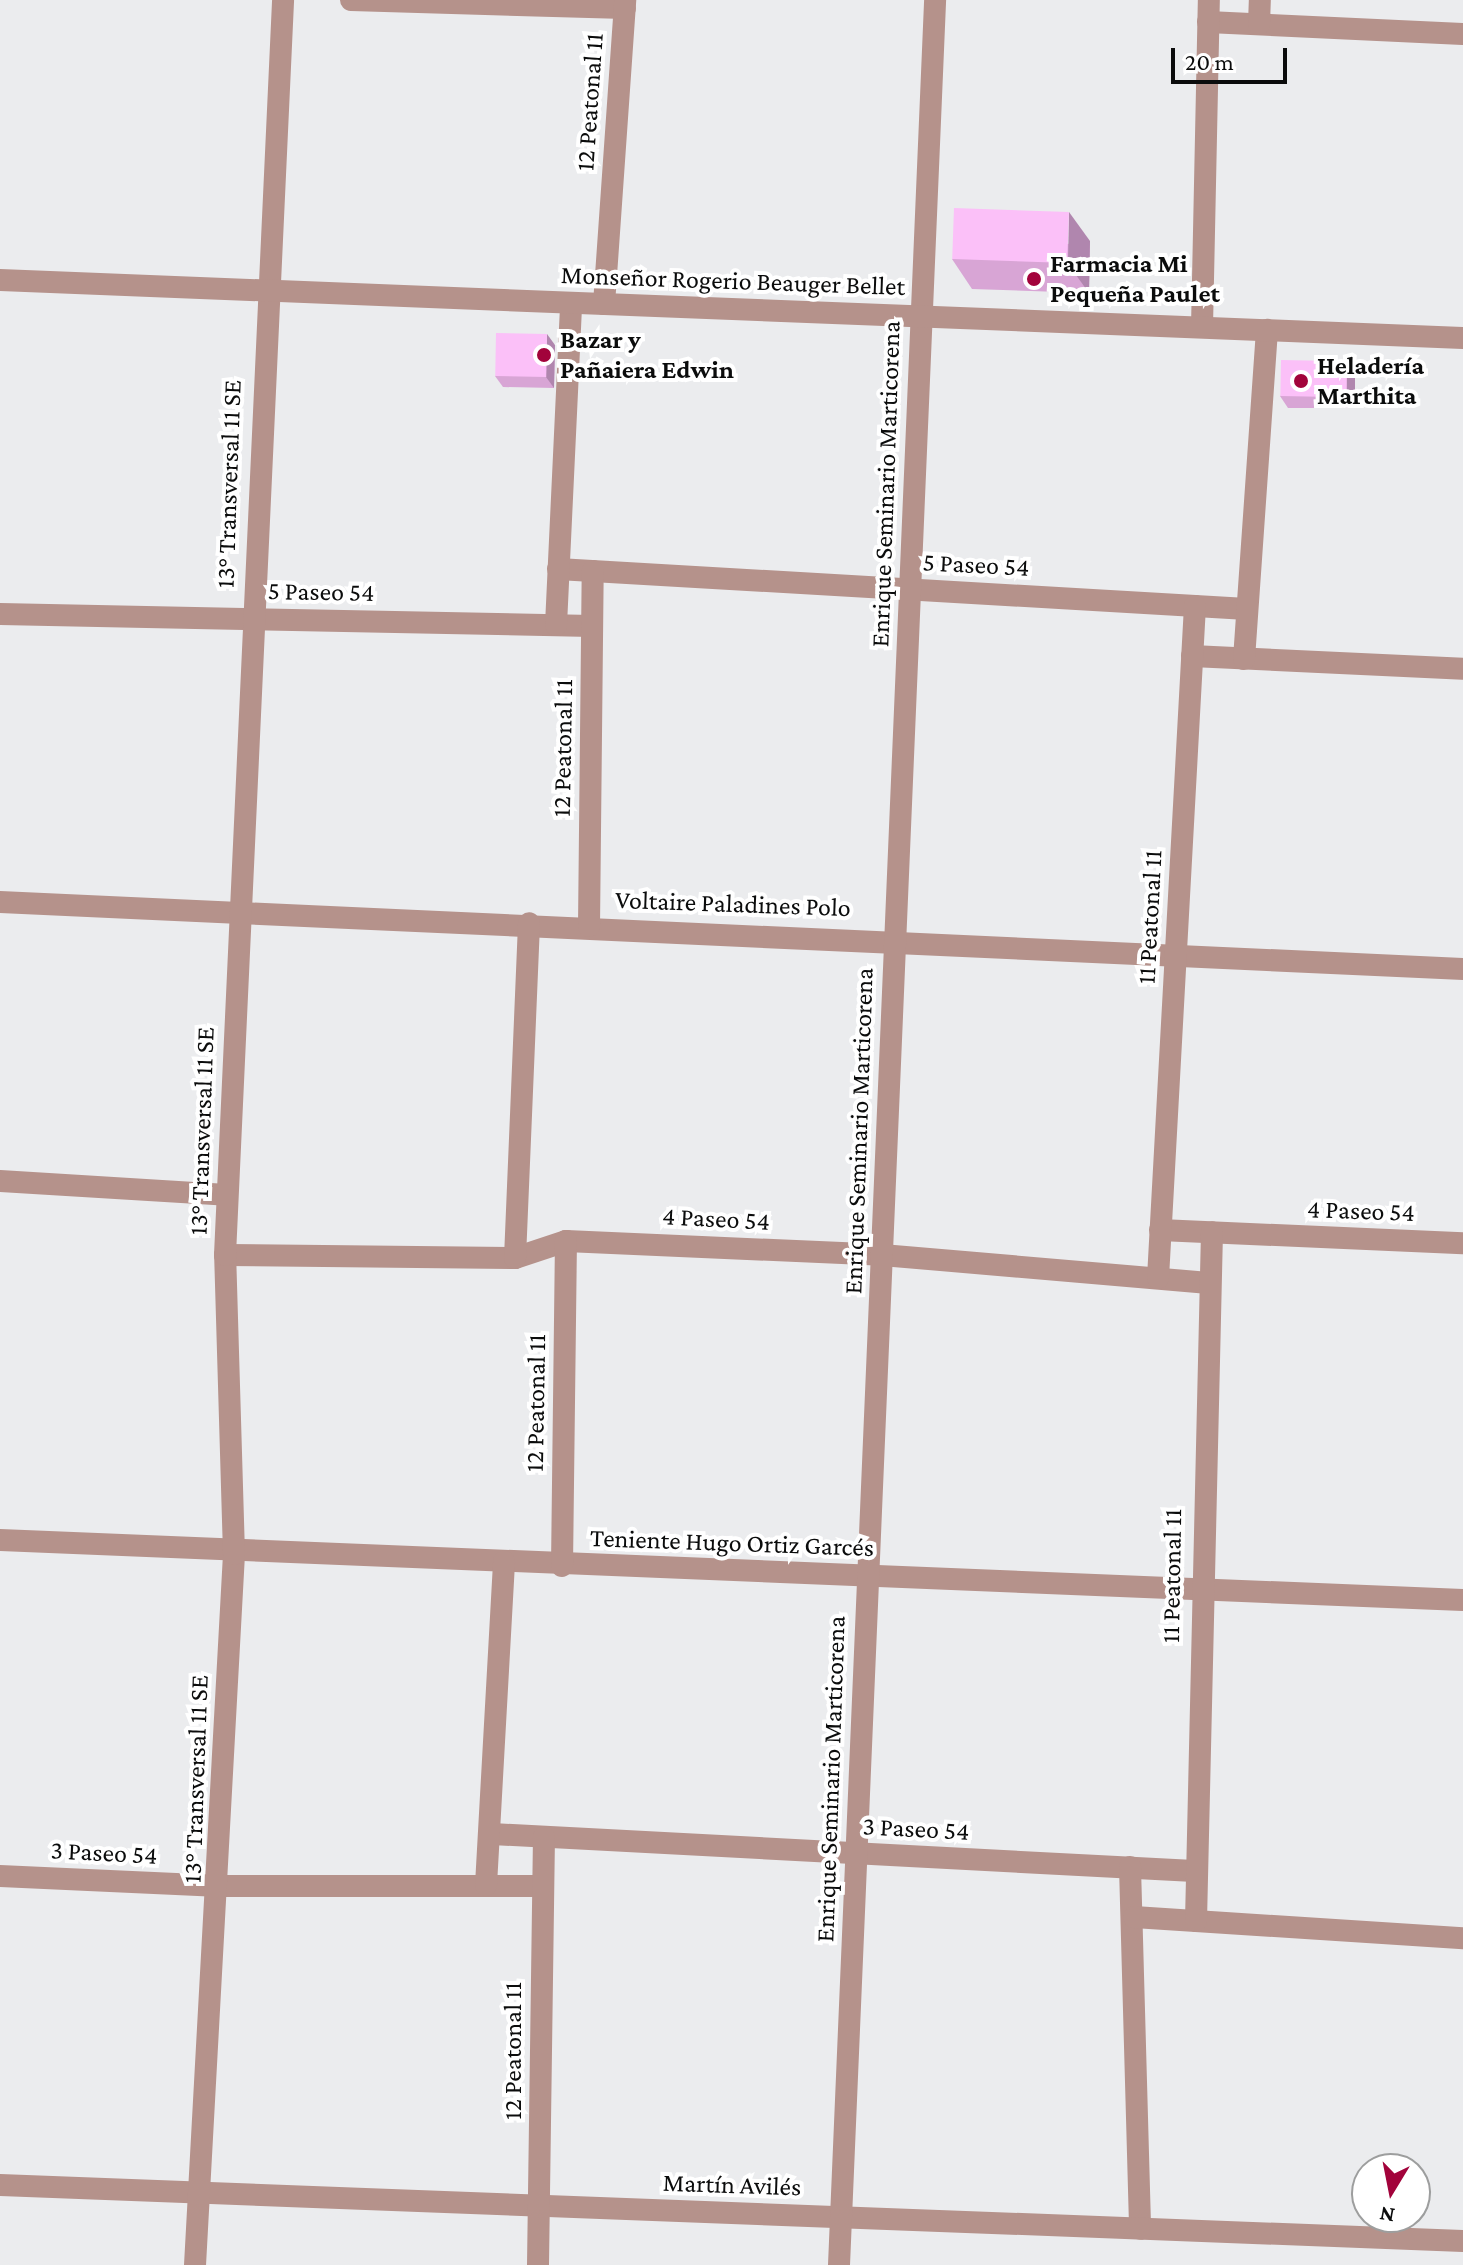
<!DOCTYPE html>
<html>
<head>
<meta charset="utf-8">
<style>
  body { margin:0 }
  #map { position:relative; width:1463px; height:2265px; overflow:hidden; background:#ebecee; font-family:"Crimson Pro",serif }
  div>[style] { position:absolute }
  [style*='--x'] { left:calc(var(--x)*1px); top:calc(var(--y)*1px); width:calc(var(--w)*1px); rotate:calc(var(--a)*1deg) }
  .minor>* { height:22px; margin:-11px; padding:0 11px; transform-origin:11px; border-radius:11px; background:#b5928b }
  .tertiary>* { height:22px; margin:-11px; padding:0 11px; transform-origin:11px; border-radius:11px; background:#b5928b }
  .wall>* { inset:0; background:#d8a5d5 }
  .shaded-wall>* { inset:0; background:#b086ae }
  .building>* { inset:0; background:#fbc0f8; transform-origin:0 0 }
  .dots>* { width:22px; height:22px; translate:-50% -50%; box-sizing:border-box; border:4px solid #fff; border-radius:50% }
  span { translate:-50% -50%; white-space:nowrap; text-align:center; line-height:1.15; -webkit-text-stroke:8px #fff; paint-order:stroke }
  .street-label { font-size:26px; color:#0b0c0c }
  .poi-label { font-size:26px; color:#0b0c0c; font-weight:700 }
  .left { translate:0 -50%; text-align:left }
  .north { position:absolute; left:1351px; top:2153px; width:80px; height:80px; box-sizing:border-box; background:#fff; border:2px solid #9d9e9e; border-radius:50%; rotate:190deg; font-size:22px; font-weight:700; line-height:32px; text-align:center; color:#0b0c0c }
  .north::after { content:''; display:block; margin:auto; width:28px; height:36px; background:#a2033b; clip-path:polygon(50% 0,100% 100%,50% 72%,0 100%) }
  .scale { position:absolute; left:1171px; top:48px; width:116px; height:36px; box-sizing:border-box; border:4px solid #0b0c0c; border-top:0; padding-left:10px; font-size:24px; line-height:28px; white-space:nowrap; color:#0b0c0c; -webkit-text-stroke:6px #fff; paint-order:stroke }
</style>
</head>
<body>
<div id="map">
  <div class="minor">
    <i style="--x:351;--y:0;--w:274;--a:1.7"></i>
    <i style="--x:1208;--y:22;--w:255;--a:2.7"></i>
    <i style="--x:1259;--y:24;--w:24;--a:-88"></i>
    <i style="--x:604;--y:304;--w:305;--a:-86"></i>
    <i style="--x:1202;--y:327;--w:327;--a:-88.8"></i>
    <i style="--x:558;--y:569;--w:690;--a:3.32"></i>
    <i style="--x:0;--y:614;--w:592;--a:1.16"></i>
    <i style="--x:556;--y:625;--w:322;--a:-87.3"></i>
    <i style="--x:1192;--y:656;--w:271;--a:2.7"></i>
    <i style="--x:1244;--y:659;--w:330;--a:-86"></i>
    <i style="--x:0;--y:902;--w:1465;--a:2.62"></i>
    <i style="--x:589;--y:926;--w:355;--a:-89.4"></i>
    <i style="--x:0;--y:1181;--w:227;--a:3.5"></i>
    <i style="--x:1160;--y:1230;--w:303;--a:2.5"></i>
    <i style="--x:225;--y:1255;--w:290;--a:0.6"></i>
    <i style="--x:515;--y:1258;--w:54;--a:-18.4"></i>
    <i style="--x:566;--y:1241;--w:316;--a:2.5"></i>
    <i style="--x:882;--y:1255;--w:325;--a:4.9"></i>
    <i style="--x:515;--y:1258;--w:335;--a:-87.6"></i>
    <i style="--x:1158;--y:1278;--w:673;--a:-86.85"></i>
    <i style="--x:0;--y:1540;--w:1464;--a:2.35"></i>
    <i style="--x:562;--y:1566;--w:325;--a:-89.3"></i>
    <i style="--x:492;--y:1834;--w:703;--a:3.02"></i>
    <i style="--x:1130;--y:1867;--w:362;--a:88.4"></i>
    <i style="--x:0;--y:1876;--w:220;--a:2.6"></i>
    <i style="--x:220;--y:1886;--w:321;--a:0"></i>
    <i style="--x:486;--y:1885;--w:324;--a:-86.8"></i>
    <i style="--x:1134;--y:1917;--w:330;--a:3.7"></i>
    <i style="--x:1196;--y:1921;--w:689;--a:-88.67"></i>
    <i style="--x:0;--y:2185;--w:1464;--a:2.19"></i>
    <i style="--x:195;--y:2265;--w:712;--a:-86.86"></i>
    <i style="--x:234;--y:1554;--w:299;--a:-91.7"></i>
    <i style="--x:225;--y:1255;--w:1256;--a:-87.35"></i>
    <i style="--x:538;--y:2265;--w:428;--a:-89.2"></i>
    <i style="--x:839;--y:2265;--w:2267;--a:-87.57"></i>
  </div>
  <div class="tertiary">
    <i style="--x:0;--y:280;--w:1464;--a:2.27"></i>
  </div>
  <div class="wall">
    <i style="clip-path:polygon(1090px 241px,1089px 293px,972px 289px,952px 259px)"></i>
    <i style="clip-path:polygon(555px 345px,554px 388px,503px 387px,495px 376px)"></i>
    <i style="clip-path:polygon(1347px 361px,1355px 372px,1355px 408px,1288px 408px,1280px 396px)"></i>
  </div>
  <div class="shaded-wall">
    <i style="clip-path:polygon(1069px 212px,1090px 241px,1089px 293px,1068px 264px)"></i>
    <i style="clip-path:polygon(547px 334px,555px 345px,554px 388px,546px 377px)"></i>
    <i style="clip-path:polygon(1347px 361px,1355px 372px,1355px 408px,1347px 397px)"></i>
  </div>
  <div class="building">
    <i style="left:954px;top:208px;width:115px;height:51px;rotate:2deg"></i>
    <i style="left:496px;top:333px;width:51px;height:43px;rotate:1deg"></i>
    <i style="left:1281px;top:360px;width:66px;height:36px;rotate:1deg"></i>
  </div>
  <div class="dots">
    <i style="left:1034px;top:279px;background:#a2033b"></i>
    <i style="left:544px;top:355px;background:#a2033b"></i>
    <i style="left:1301px;top:381px;background:#a2033b"></i>
  </div>
  <div class="street-label">
    <span style="left:590px;top:102px;rotate:-86deg">12 Peatonal 11</span>
    <span style="left:733px;top:281px;rotate:2deg">Monseñor Rogerio Beauger Bellet</span>
    <span style="left:229px;top:484px;rotate:-88deg">13° Transversal 11 SE</span>
    <span style="left:886px;top:484px;rotate:-88deg">Enrique Seminario Marticorena</span>
    <span style="left:976px;top:565px;rotate:3deg">5 Paseo 54</span>
    <span style="left:321px;top:592px;rotate:1deg">5 Paseo 54</span>
    <span style="left:563px;top:748px;rotate:-89deg">12 Peatonal 11</span>
    <span style="left:733px;top:904px;rotate:2deg">Voltaire Paladines Polo</span>
    <span style="left:1150px;top:917px;rotate:-87deg">11 Peatonal 11</span>
    <span style="left:202px;top:1131px;rotate:-88deg">13° Transversal 11 SE</span>
    <span style="left:859px;top:1131px;rotate:-88deg">Enrique Seminario Marticorena</span>
    <span style="left:1361px;top:1211px;rotate:2deg">4 Paseo 54</span>
    <span style="left:716px;top:1219px;rotate:3deg">4 Paseo 54</span>
    <span style="left:536px;top:1403px;rotate:-89deg">12 Peatonal 11</span>
    <span style="left:732px;top:1543px;rotate:2deg">Teniente Hugo Ortiz Garcés</span>
    <span style="left:1172px;top:1576px;rotate:-89deg">11 Peatonal 11</span>
    <span style="left:196px;top:1779px;rotate:-88deg">13° Transversal 11 SE</span>
    <span style="left:831px;top:1779px;rotate:-88deg">Enrique Seminario Marticorena</span>
    <span style="left:916px;top:1829px;rotate:3deg">3 Paseo 54</span>
    <span style="left:104px;top:1853px;rotate:3deg">3 Paseo 54</span>
    <span style="left:513px;top:2051px;rotate:-90deg">12 Peatonal 11</span>
    <span style="left:732px;top:2185px;rotate:2deg">Martín Avilés</span>
  </div>
  <div class="poi-label">
    <span class="left" style="left:1050px;top:279px">Farmacia Mi<br>Pequeña Paulet</span>
    <span class="left" style="left:560px;top:355px">Bazar y<br>Pañaiera Edwin</span>
    <span class="left" style="left:1317px;top:381px">Heladería<br>Marthita</span>
  </div>
  <div class="north">N</div>
  <div class="scale">20 m</div>
</div>
</body>
</html>
